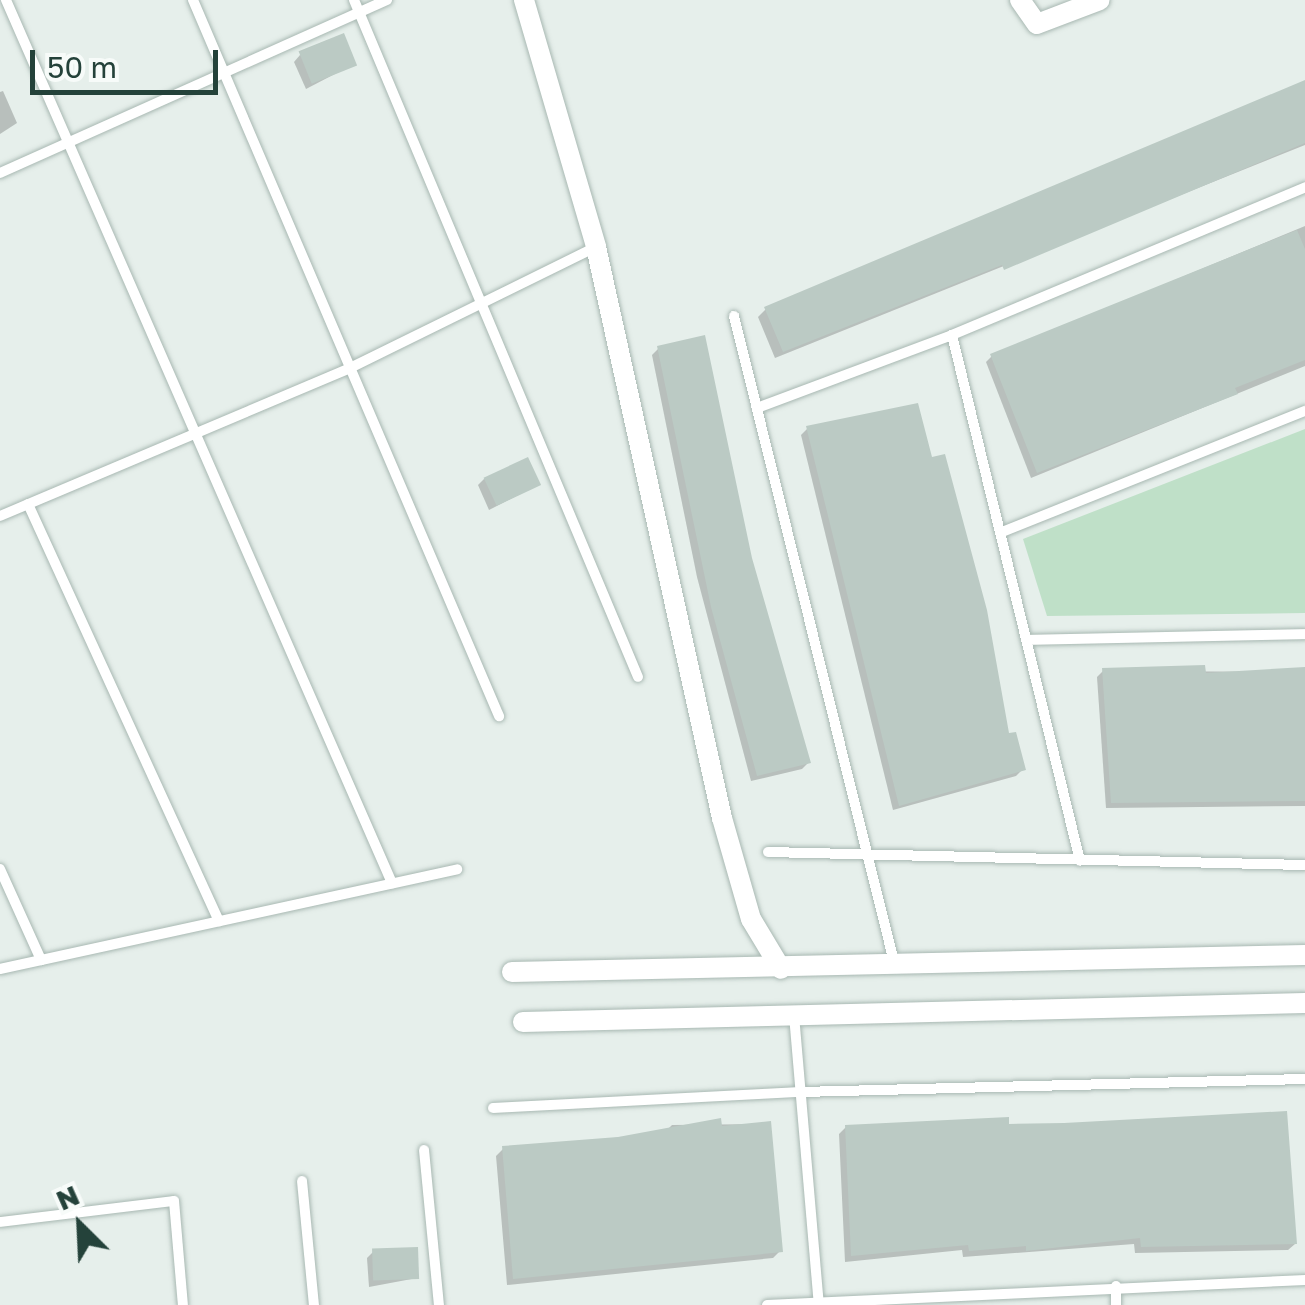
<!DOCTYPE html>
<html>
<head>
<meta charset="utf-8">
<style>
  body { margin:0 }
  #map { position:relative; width:1305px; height:1305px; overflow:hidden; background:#e6efeb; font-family:"Golos Text",sans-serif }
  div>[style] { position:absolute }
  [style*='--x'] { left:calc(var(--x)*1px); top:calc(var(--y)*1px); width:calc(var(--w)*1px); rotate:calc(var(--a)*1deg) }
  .green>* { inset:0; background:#bfe0c8 }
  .shadow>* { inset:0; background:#0003 }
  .building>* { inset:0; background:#bbcac4; transform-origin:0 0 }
  .roads { filter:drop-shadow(0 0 2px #a8b8b2) drop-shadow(0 0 2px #a8b8b2) }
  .lane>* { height:10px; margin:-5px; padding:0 5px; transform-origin:5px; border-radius:5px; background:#fff }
  .street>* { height:20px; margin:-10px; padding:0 10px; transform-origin:10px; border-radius:10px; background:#fff }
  span { translate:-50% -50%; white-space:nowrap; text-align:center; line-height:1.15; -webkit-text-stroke:9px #f7fbf9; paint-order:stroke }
  .north { position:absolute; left:30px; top:1175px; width:100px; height:100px; -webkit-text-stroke:8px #f7fbf9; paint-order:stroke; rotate:336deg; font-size:28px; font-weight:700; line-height:40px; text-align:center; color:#24423a }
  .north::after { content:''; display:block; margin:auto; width:35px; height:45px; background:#24423a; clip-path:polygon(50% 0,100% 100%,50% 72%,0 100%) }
  .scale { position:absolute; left:30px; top:50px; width:188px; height:45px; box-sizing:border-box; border:5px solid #24423a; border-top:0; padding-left:12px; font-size:30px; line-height:35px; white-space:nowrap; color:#24423a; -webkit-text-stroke:8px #f7fbf9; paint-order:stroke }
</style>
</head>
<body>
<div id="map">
  <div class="green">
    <i style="clip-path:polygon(1305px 429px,1305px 613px,1047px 616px,1023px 539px)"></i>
  </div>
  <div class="shadow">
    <i style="clip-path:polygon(300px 55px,354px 64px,306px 89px,294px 62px)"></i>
    <i style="clip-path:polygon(1305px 82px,1305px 145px,775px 358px,758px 317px,765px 310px)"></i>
    <i style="clip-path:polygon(3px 91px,17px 123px,0 134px,0 92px)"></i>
    <i style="clip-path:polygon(1305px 226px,1305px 366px,1031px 478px,986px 362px,992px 356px)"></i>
    <i style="clip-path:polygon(658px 349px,808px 763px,802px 769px,751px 781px,697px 577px,652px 355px)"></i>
    <i style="clip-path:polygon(808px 428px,1007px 736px,1023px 769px,1016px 776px,893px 810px,801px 435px)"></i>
    <i style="clip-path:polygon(484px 479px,538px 485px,489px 510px,478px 485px)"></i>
    <i style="clip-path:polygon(1103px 671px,1305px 672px,1305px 806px,1106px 808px,1097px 677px)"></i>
    <i style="clip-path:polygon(769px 1124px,780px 1251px,773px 1258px,507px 1285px,496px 1156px,503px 1149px,664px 1133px,672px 1125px)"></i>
    <i style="clip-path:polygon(846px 1127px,1007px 1127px,1295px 1244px,1288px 1250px,1135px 1253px,1134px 1244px,963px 1257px,962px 1250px,845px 1262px,839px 1134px)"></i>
    <i style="clip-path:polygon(373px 1252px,417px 1278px,369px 1287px,367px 1258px)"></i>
  </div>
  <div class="building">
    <i style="left:344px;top:33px;width:35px;height:49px;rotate:68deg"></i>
    <i style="clip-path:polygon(1305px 80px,1305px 143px,1004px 270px,1002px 265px,783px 352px,764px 307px)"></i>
    <i style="clip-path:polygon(1297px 230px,1305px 249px,1305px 360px,1235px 388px,1238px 394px,1037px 473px,990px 354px)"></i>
    <i style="clip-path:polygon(705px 335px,752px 558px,811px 763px,757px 776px,711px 607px,657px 346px)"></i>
    <i style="clip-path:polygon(918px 403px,932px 457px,945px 454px,987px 610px,1009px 733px,1016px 732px,1026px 770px,899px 806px,806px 426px)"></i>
    <i style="left:528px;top:457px;width:31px;height:49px;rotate:65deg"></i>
    <i style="clip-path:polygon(1205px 665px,1206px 673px,1305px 667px,1305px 801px,1111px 803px,1102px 668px)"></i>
    <i style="clip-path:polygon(1287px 1111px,1297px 1244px,1141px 1247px,1140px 1238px,1026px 1251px,1026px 1246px,969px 1251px,968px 1245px,851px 1256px,845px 1125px,1009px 1117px,1009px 1124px,1064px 1123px)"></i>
    <i style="clip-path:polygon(721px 1118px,722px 1126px,771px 1121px,783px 1252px,513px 1279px,502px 1146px,618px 1137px)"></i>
    <i style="left:418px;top:1247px;width:32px;height:46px;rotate:88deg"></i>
  </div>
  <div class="roads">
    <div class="lane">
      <i style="--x:6;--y:0;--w:964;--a:66.39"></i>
      <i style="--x:193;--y:0;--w:779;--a:66.86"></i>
      <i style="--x:354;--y:0;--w:734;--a:67.24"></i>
      <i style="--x:0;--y:173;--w:424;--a:-24.1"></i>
      <i style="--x:734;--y:316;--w:670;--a:76.09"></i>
      <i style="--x:952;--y:335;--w:541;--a:76.32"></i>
      <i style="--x:757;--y:408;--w:208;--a:-20.5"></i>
      <i style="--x:952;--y:335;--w:383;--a:-22.7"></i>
      <i style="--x:28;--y:504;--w:459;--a:65.4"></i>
      <i style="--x:0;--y:516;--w:380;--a:-22.9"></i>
      <i style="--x:350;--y:368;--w:274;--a:-26.2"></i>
      <i style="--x:1002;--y:532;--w:326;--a:-21.8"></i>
      <i style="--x:1027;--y:640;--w:278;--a:-1.2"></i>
      <i style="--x:768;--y:852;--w:537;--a:1.39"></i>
      <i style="--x:0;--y:869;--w:100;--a:65.7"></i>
      <i style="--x:0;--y:969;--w:468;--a:-12.3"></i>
      <i style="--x:794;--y:1015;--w:290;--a:85.1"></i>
      <i style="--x:493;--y:1108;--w:308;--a:-3"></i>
      <i style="--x:801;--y:1092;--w:504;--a:-1.48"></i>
      <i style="--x:424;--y:1150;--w:156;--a:84.5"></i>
      <i style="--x:302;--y:1181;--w:125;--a:84.5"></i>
      <i style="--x:0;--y:1222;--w:175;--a:-6.9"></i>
      <i style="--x:174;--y:1201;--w:104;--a:85.1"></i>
      <i style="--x:1116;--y:1286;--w:19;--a:90"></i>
      <i style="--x:767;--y:1305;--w:539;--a:-2.66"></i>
    </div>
    <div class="street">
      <i style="--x:524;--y:0;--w:257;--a:73.7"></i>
      <i style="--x:596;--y:247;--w:585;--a:77.56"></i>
      <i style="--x:722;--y:818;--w:105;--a:74"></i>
      <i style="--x:751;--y:919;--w:58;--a:59"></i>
      <i style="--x:1020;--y:0;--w:29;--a:55"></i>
      <i style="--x:1037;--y:24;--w:67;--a:-20.9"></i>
      <i style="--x:512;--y:972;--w:793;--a:-1.23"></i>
      <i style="--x:523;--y:1022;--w:782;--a:-1.39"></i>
    </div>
  </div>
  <div class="north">N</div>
  <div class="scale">50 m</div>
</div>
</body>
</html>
